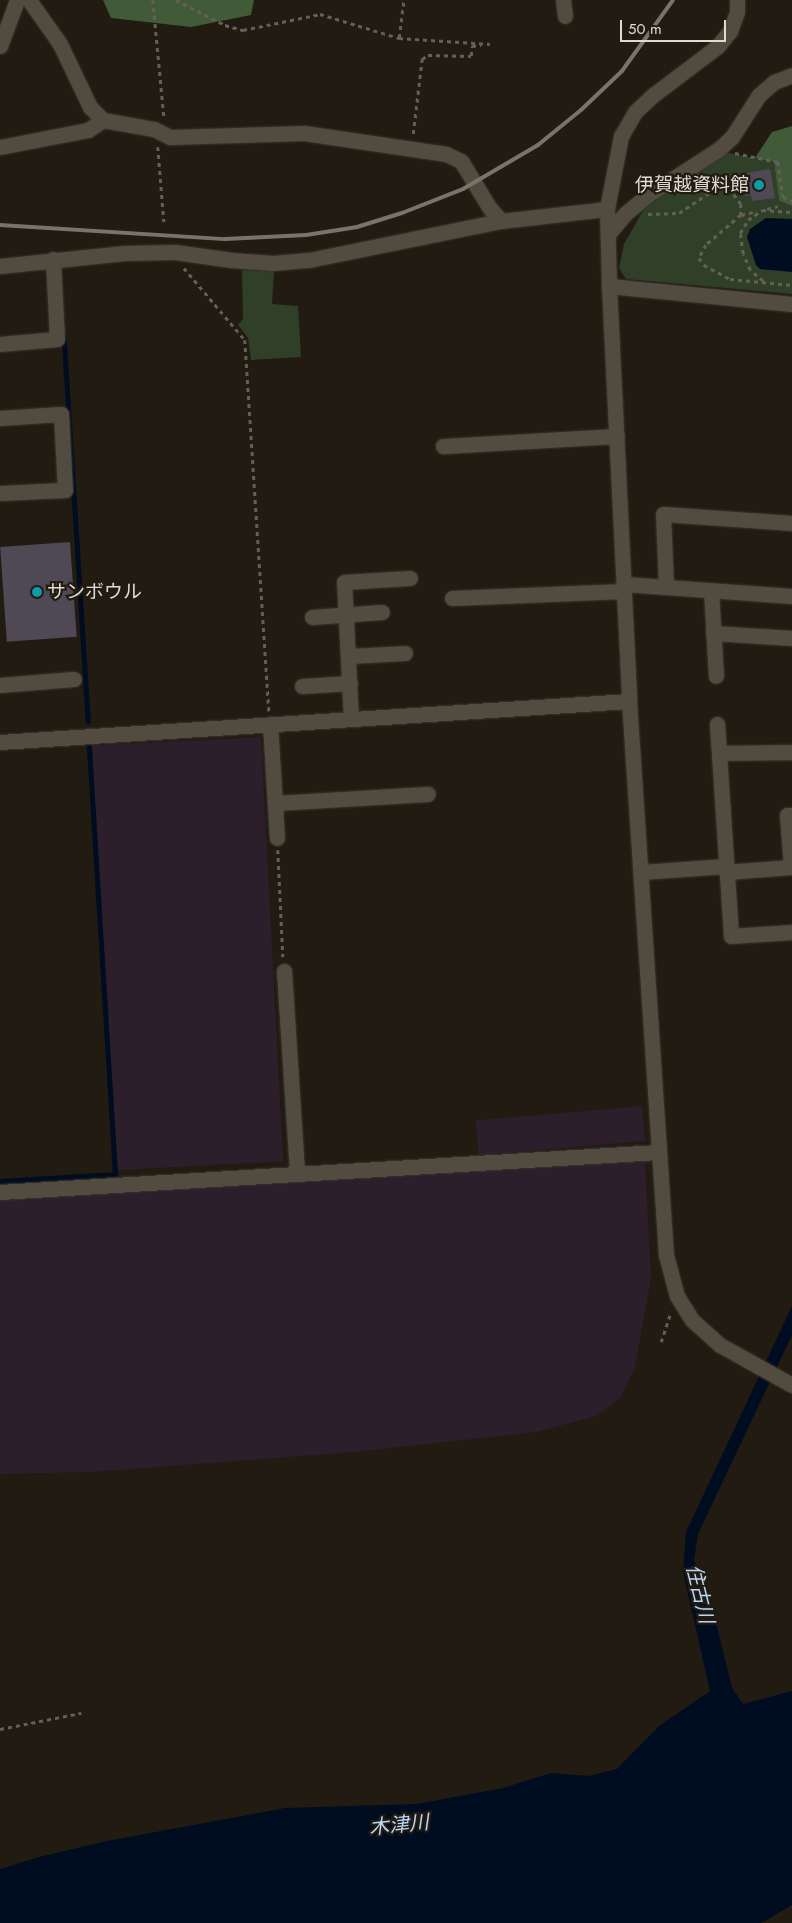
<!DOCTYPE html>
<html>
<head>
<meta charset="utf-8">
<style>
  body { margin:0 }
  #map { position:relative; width:792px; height:1923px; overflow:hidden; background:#211b11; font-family:Jost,"Noto Sans JP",sans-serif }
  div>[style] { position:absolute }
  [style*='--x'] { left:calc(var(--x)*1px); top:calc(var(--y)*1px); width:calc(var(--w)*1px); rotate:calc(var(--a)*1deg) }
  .industrial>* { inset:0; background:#2c1e2a; transform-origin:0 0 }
  .green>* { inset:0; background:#2f3f28 }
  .forest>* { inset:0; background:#415a37 }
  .water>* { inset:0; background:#000c20 }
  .stream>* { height:4.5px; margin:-2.25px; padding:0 2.25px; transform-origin:2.25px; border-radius:2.25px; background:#000c20 }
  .building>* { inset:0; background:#4f4955; transform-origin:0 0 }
  .path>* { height:2.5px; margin-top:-1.25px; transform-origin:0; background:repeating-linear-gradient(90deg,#656056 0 4px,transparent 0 8px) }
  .roads { filter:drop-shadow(0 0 1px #3a352f) drop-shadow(0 0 1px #3a352f) }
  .minor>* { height:15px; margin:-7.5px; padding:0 7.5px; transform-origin:7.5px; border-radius:7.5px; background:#524c40 }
  .rail>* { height:4px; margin:-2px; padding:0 2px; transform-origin:2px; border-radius:2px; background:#79746b }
  .dots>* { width:14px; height:14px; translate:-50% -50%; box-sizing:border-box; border:2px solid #211b11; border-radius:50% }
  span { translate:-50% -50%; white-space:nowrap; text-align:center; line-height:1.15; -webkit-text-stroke:4.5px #211b11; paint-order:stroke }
  .poi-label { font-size:19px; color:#dfdbd3 }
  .right { translate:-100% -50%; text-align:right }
  .left { translate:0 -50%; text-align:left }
  .water-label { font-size:20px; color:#b8d7f7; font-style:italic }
  .scale { position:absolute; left:620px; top:20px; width:106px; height:22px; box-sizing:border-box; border:2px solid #dfdbd3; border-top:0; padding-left:6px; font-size:15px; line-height:18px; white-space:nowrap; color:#dfdbd3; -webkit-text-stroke:4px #211b11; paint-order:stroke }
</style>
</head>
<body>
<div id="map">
  <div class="industrial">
    <i style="left:261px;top:737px;width:425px;height:169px;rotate:87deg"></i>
    <i style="left:642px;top:1106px;width:35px;height:167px;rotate:85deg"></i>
    <i style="clip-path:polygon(645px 1161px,651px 1278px,635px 1367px,621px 1397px,596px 1416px,537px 1432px,353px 1452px,91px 1472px,0 1474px,0 1198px)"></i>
  </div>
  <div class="green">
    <i style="clip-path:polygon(724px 152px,774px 162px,779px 201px,792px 206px,792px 294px,626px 279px,619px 268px,624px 244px,649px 200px)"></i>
    <i style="clip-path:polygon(242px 270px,274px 271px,272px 304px,298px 306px,301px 357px,251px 360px,248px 338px,238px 325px,243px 319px)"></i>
  </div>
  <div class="forest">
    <i style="clip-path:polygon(103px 0,254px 0,251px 15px,191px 27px,111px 18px)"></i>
    <i style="clip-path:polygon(792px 126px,792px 206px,779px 201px,774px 162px,755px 158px,772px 132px)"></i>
  </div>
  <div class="water">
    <i style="clip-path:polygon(766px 218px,792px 219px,792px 272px,760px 269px,756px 265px,747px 237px,750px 229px)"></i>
    <i style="clip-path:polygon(792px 1306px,792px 1335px,698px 1534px,694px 1560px,707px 1585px,732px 1688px,743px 1704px,792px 1691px,792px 1905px,761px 1923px,0 1923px,0 1869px,39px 1857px,107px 1841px,285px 1808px,417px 1804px,503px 1788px,551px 1773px,589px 1776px,617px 1769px,659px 1726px,710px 1691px,683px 1572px,686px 1532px)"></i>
  </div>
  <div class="stream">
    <i style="--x:64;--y:336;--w:386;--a:86.4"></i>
    <i style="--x:0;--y:1181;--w:115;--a:-3.5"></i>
    <i style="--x:115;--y:1174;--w:427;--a:-93.5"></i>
  </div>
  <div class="building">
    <i style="clip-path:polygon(770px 169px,775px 198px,752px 201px,751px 195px,745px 196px,743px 184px,748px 183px,747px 173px)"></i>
    <i style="left:70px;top:542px;width:95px;height:70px;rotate:86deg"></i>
  </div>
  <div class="path">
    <i style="--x:153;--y:0;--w:118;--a:84.6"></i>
    <i style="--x:176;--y:0;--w:55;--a:27"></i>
    <i style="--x:225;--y:25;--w:19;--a:16"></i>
    <i style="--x:243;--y:30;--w:79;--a:-11.7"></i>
    <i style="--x:320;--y:14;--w:83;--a:16.9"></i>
    <i style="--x:399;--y:38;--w:91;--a:3.8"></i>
    <i style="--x:399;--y:38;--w:38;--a:-83"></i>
    <i style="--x:413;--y:134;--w:76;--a:-83.2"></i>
    <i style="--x:422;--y:59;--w:7;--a:-34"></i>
    <i style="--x:428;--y:55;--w:43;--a:1.3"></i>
    <i style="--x:471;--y:56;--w:10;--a:-84"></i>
    <i style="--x:472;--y:46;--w:9;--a:-6"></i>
    <i style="--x:158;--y:147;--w:75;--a:85.4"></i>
    <i style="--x:735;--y:153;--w:44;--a:11.8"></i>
    <i style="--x:778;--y:162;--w:35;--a:82"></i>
    <i style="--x:783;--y:197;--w:10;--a:24"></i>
    <i style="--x:767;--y:209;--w:11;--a:-15"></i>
    <i style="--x:648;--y:214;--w:31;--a:-2"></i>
    <i style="--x:679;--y:213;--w:43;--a:-33.7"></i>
    <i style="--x:715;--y:189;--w:14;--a:-4"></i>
    <i style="--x:729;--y:188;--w:20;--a:53"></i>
    <i style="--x:741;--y:204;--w:11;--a:90"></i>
    <i style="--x:741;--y:215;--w:46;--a:139.4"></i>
    <i style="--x:706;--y:245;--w:15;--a:118"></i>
    <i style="--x:699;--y:258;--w:9;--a:54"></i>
    <i style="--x:704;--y:265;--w:30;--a:28"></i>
    <i style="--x:730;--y:279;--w:62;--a:5.5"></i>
    <i style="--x:741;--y:215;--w:16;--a:-14"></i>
    <i style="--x:184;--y:268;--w:94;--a:49.7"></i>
    <i style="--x:245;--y:340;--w:372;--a:86.3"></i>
    <i style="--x:763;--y:281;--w:17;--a:-140"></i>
    <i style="--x:750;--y:270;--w:17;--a:-114"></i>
    <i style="--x:743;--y:254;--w:21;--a:-98"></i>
    <i style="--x:740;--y:233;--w:15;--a:-58"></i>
    <i style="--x:748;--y:220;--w:17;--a:-36"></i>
    <i style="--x:762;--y:210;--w:30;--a:4"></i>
    <i style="--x:278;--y:850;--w:107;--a:87.3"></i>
    <i style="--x:661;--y:1342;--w:32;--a:-72"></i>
    <i style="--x:0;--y:1729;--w:83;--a:-11.2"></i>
  </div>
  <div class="roads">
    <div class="minor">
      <i style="--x:29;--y:0;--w:54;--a:54.8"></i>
      <i style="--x:60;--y:44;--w:70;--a:64.5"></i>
      <i style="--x:90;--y:107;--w:18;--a:45"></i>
      <i style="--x:103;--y:120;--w:52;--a:10"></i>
      <i style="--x:154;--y:129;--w:18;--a:27"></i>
      <i style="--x:170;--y:137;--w:134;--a:-1.7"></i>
      <i style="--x:304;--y:133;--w:144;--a:8.4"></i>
      <i style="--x:446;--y:154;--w:17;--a:25"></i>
      <i style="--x:461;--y:161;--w:54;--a:58.7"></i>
      <i style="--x:489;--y:207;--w:18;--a:49"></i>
      <i style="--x:563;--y:0;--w:16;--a:83"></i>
      <i style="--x:737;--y:0;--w:12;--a:90"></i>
      <i style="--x:737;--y:12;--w:20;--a:110"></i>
      <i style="--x:730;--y:31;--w:19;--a:129"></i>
      <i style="--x:718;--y:46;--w:83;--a:142.9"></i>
      <i style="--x:652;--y:96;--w:23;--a:137"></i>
      <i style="--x:635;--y:112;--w:28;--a:120"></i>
      <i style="--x:621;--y:136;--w:74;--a:100.9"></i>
      <i style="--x:607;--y:209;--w:77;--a:88.5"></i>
      <i style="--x:609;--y:286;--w:415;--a:87.2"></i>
      <i style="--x:629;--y:701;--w:555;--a:86.18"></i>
      <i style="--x:666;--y:1255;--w:42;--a:75"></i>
      <i style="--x:677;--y:1296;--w:28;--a:58"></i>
      <i style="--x:692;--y:1320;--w:38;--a:42"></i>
      <i style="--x:720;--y:1345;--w:82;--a:29.1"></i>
      <i style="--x:0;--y:46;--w:49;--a:-69.7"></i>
      <i style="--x:0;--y:147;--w:90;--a:-10.9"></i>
      <i style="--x:88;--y:130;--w:18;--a:-34"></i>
      <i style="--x:609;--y:233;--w:26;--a:-50"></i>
      <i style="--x:626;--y:213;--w:30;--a:-40"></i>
      <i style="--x:649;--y:194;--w:83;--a:-32.7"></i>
      <i style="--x:719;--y:149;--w:18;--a:-43"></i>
      <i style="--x:732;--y:137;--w:50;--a:-57.3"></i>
      <i style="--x:759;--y:95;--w:20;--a:-41"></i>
      <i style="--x:774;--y:82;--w:19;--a:-21"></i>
      <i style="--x:0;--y:266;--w:125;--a:-6"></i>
      <i style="--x:124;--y:253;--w:51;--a:-1.1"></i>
      <i style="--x:175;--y:252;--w:57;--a:8.1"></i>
      <i style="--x:231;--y:260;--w:42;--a:4.1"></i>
      <i style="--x:273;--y:263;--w:36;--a:-5"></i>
      <i style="--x:309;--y:260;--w:196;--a:-11.5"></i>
      <i style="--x:501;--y:221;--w:107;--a:-6.5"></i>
      <i style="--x:609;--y:286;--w:184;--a:5.6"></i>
      <i style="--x:0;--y:344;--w:57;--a:-5"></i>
      <i style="--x:57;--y:339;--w:80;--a:-92.9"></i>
      <i style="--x:0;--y:418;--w:61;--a:-3.8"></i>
      <i style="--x:61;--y:414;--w:76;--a:87"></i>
      <i style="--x:65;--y:490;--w:65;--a:177.4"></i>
      <i style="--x:443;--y:446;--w:174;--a:-3.3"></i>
      <i style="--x:792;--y:523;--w:129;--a:-176"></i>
      <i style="--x:663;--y:514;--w:73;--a:87.6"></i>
      <i style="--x:666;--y:587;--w:126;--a:4.1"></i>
      <i style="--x:624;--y:584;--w:42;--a:4.1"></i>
      <i style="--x:711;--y:590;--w:86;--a:86.7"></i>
      <i style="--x:452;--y:598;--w:172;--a:-2.3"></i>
      <i style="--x:312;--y:617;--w:70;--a:-4.1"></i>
      <i style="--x:713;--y:633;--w:79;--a:3.6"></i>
      <i style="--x:348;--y:656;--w:57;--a:-3"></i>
      <i style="--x:0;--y:685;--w:74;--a:-4.6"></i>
      <i style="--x:302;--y:686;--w:48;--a:-3.6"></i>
      <i style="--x:351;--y:719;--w:137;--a:-92.9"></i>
      <i style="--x:344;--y:582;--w:66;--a:-3.5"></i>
      <i style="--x:270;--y:724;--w:114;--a:86.5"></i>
      <i style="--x:717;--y:724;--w:212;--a:86.2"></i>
      <i style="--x:731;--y:936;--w:61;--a:-3.8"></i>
      <i style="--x:0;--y:742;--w:630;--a:-3.73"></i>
      <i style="--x:720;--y:753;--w:72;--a:-0.8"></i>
      <i style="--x:275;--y:803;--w:153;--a:-3.4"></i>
      <i style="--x:641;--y:872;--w:85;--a:-4"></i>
      <i style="--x:726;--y:872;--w:65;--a:-4.4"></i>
      <i style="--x:791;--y:867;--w:52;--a:-94.4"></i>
      <i style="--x:787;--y:815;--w:5;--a:0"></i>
      <i style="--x:284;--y:971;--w:203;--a:86.3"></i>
      <i style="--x:0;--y:1192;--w:658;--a:-3.48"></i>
    </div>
  </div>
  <div class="rail">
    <i style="--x:0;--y:225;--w:225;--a:3.6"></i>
    <i style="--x:225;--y:239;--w:81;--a:-2.8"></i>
    <i style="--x:306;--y:235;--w:52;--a:-8.9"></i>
    <i style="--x:357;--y:227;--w:47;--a:-17.3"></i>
    <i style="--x:402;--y:213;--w:66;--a:-21.5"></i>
    <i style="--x:463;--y:189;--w:87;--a:-30.4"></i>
    <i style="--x:538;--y:145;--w:55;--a:-39.1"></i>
    <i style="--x:581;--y:110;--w:57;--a:-43.6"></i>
    <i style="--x:622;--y:71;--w:87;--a:-54.3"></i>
  </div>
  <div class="dots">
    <i style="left:759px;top:185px;background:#0f9aa8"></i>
    <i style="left:37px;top:592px;background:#0f9aa8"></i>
  </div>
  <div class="poi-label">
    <span class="right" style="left:749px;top:185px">伊賀越資料館</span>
    <span class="left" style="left:47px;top:592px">サンボウル</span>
  </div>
  <div class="water-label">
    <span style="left:700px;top:1594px;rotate:76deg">住古川</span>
    <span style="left:399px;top:1825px;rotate:-6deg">木津川</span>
  </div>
  <div class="scale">50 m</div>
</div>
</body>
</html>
